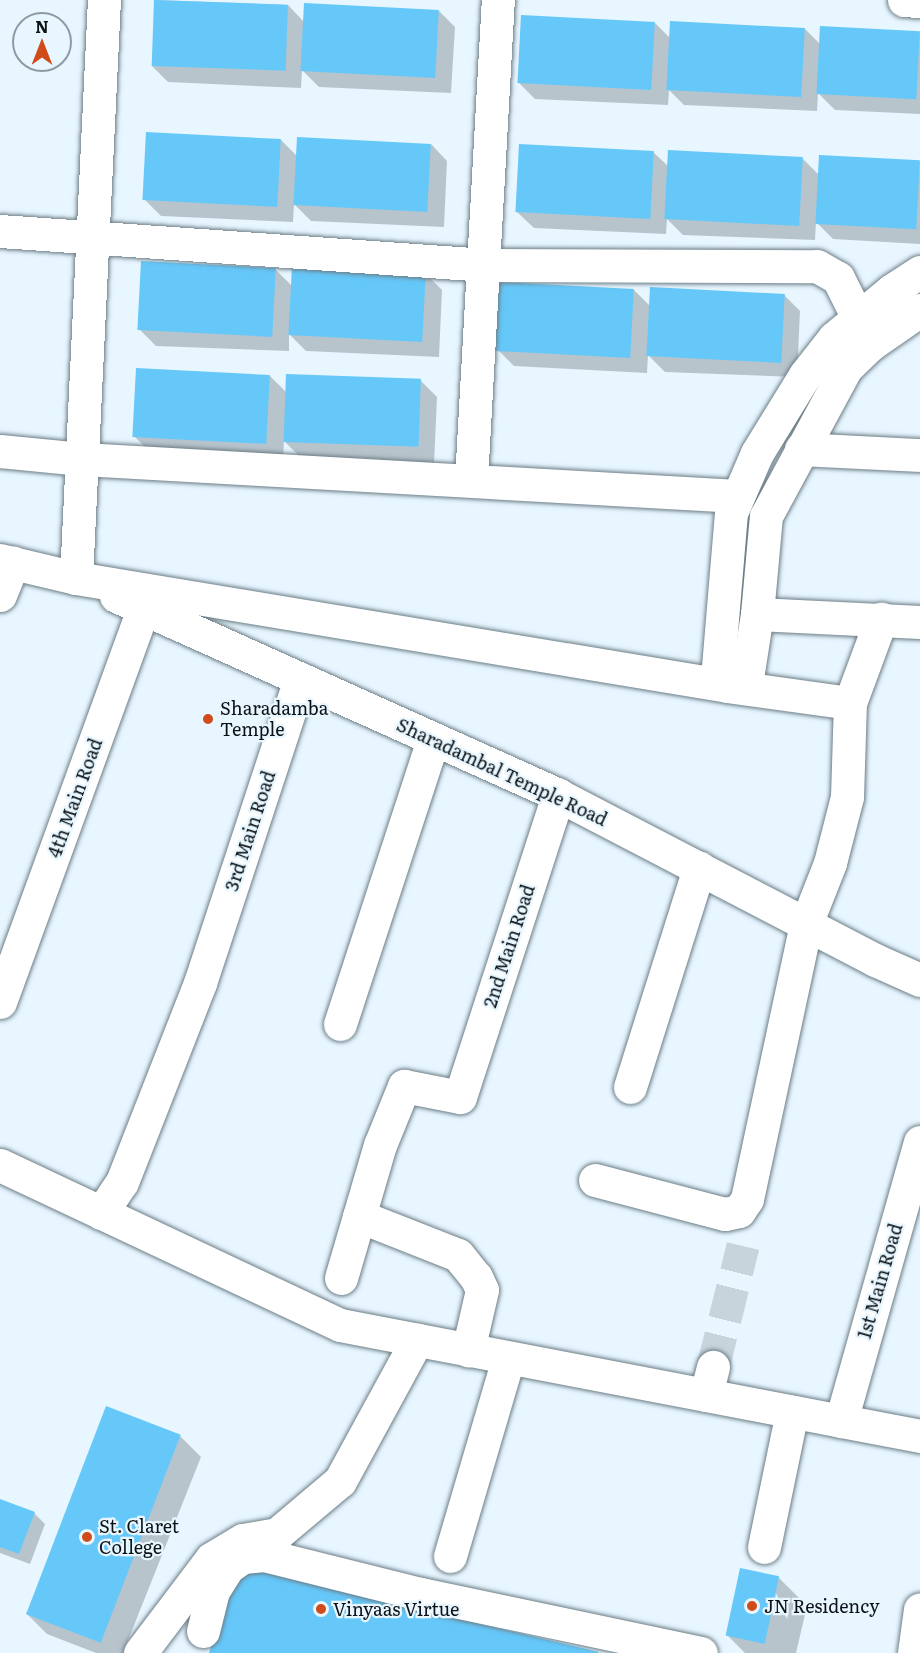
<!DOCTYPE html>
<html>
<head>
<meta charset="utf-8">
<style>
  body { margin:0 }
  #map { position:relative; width:920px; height:1653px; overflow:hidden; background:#e7f6ff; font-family:Literata,serif }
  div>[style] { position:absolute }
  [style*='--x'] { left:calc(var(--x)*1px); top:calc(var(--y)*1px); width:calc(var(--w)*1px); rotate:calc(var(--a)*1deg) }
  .shadow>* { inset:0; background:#0003 }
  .building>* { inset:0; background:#65c8f9; transform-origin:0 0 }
  .minor-tunnel>* { height:33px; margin-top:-16.5px; transform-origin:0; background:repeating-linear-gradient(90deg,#c6d4dc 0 33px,transparent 0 49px) }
  .roads { filter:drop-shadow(0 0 2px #6c7d86) drop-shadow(0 0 2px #6c7d86) }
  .minor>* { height:33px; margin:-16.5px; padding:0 16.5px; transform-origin:16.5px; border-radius:16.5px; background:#fff }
  .dots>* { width:16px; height:16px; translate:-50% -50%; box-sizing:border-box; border:3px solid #e7f6ff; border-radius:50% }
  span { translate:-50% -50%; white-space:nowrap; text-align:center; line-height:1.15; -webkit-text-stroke:4.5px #e7f6ff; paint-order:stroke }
  .poi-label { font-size:18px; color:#0c1216 }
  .left { translate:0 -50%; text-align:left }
  .street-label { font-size:18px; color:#0c1216 }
  .north { position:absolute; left:12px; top:12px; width:60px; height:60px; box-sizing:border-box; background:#e7f6ff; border:2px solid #8f9ba2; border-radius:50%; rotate:0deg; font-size:16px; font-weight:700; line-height:24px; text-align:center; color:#0c1216 }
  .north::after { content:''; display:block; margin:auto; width:21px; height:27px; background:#d14a19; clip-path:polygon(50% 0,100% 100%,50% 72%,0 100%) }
</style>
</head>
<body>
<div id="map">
  <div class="shadow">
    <i style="clip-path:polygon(155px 0,288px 5px,305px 23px,438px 10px,455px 27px,451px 93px,319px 87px,302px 70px,301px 88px,168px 82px,152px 66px)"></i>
    <i style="clip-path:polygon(655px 23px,670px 38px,804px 28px,821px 45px,920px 32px,920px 114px,835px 110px,818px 93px,817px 111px,684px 105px,669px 90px,668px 105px,535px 99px,519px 83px)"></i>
    <i style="clip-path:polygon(280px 139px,297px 156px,431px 144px,447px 161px,444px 227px,311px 221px,294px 204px,293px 222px,161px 216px,145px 200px)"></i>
    <i style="clip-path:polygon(653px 152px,669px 167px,802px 158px,819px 175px,920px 162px,920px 244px,833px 239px,816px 222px,815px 240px,683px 235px,667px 219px,666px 234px,534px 228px,517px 212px)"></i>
    <i style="clip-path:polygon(275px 269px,292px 286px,426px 274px,442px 290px,439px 357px,306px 351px,289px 334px,289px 351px,156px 346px,139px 329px)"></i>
    <i style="clip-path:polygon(634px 290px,651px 307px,784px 295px,800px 311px,797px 377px,665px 372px,648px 355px,647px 373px,514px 366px,498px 350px)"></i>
    <i style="clip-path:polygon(270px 376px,287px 393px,421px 381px,437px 397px,434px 464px,301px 458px,284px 441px,283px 459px,150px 452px,134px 436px)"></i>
    <i style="clip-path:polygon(180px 1436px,201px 1457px,123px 1653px,96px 1653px,47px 1634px,26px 1613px)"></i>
    <i style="clip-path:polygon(0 1500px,34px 1513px,45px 1524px,30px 1564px,0 1553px)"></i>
    <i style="clip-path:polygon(779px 1578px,807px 1606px,796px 1653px,745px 1653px,726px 1634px)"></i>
  </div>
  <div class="building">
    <i style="left:154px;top:0;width:134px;height:66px;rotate:2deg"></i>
    <i style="left:304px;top:3px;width:135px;height:68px;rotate:3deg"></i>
    <i style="left:521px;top:15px;width:134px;height:68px;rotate:3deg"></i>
    <i style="left:670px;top:21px;width:135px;height:69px;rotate:3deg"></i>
    <i style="left:820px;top:26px;width:100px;height:68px;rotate:3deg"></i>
    <i style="left:146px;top:132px;width:135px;height:68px;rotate:3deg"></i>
    <i style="left:297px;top:137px;width:134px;height:68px;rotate:3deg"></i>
    <i style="left:519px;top:144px;width:135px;height:68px;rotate:3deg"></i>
    <i style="left:668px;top:150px;width:135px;height:69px;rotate:3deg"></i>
    <i style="left:819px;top:155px;width:101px;height:69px;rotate:3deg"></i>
    <i style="left:141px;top:261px;width:135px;height:69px;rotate:3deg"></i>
    <i style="left:292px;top:266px;width:134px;height:69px;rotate:3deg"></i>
    <i style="left:499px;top:282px;width:135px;height:69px;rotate:3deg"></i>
    <i style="left:650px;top:287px;width:135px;height:69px;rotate:3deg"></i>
    <i style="left:136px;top:368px;width:134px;height:69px;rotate:3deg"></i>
    <i style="left:286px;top:374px;width:135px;height:68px;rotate:2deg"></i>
    <i style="left:106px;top:1406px;width:80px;height:223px;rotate:21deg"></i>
    <i style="clip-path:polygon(0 1499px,35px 1512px,19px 1554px,0 1547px)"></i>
    <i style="clip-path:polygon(236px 1566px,599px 1652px,598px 1653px,209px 1653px)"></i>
    <i style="left:740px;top:1568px;width:40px;height:69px;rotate:12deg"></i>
  </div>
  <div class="minor-tunnel">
    <i style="--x:713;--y:1367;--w:125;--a:-76.1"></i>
  </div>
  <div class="roads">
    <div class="minor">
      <i style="--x:904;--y:0;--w:16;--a:4"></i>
      <i style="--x:0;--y:231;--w:484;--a:4"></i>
      <i style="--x:483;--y:265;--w:334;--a:0.2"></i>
      <i style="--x:817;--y:266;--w:24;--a:30"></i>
      <i style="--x:838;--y:278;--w:45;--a:63.4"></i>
      <i style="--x:801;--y:449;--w:119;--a:2.9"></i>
      <i style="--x:0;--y:451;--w:82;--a:5.6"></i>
      <i style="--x:82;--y:459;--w:657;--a:3.23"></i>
      <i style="--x:471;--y:480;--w:481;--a:-86.8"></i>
      <i style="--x:0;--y:560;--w:78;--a:13.3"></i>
      <i style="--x:76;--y:578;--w:661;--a:9.41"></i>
      <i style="--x:728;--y:686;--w:24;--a:-35"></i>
      <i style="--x:748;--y:672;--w:59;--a:-81.2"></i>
      <i style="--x:757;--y:614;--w:98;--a:-84.8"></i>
      <i style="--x:766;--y:516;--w:168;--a:-61.6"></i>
      <i style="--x:846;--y:368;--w:35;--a:-44"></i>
      <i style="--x:871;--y:344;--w:60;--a:-34.8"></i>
      <i style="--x:76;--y:578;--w:579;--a:-87.23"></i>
      <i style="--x:0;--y:595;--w:35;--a:-68"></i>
      <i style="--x:116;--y:596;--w:485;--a:24.2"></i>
      <i style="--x:558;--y:795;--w:357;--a:27.5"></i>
      <i style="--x:875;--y:960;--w:49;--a:24"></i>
      <i style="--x:757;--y:614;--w:163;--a:2.8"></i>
      <i style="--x:850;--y:703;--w:123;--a:-172.1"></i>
      <i style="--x:728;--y:686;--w:21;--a:-118"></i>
      <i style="--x:718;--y:667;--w:155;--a:-85.2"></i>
      <i style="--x:731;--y:513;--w:65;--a:-66.6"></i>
      <i style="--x:757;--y:453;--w:92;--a:-58.4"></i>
      <i style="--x:805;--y:375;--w:47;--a:-51.9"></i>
      <i style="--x:834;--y:338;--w:75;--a:-39.6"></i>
      <i style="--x:892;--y:290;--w:33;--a:-33"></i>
      <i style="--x:0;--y:1002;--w:418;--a:-70"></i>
      <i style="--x:340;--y:1024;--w:300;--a:-71.9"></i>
      <i style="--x:630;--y:1087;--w:230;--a:-72.5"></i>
      <i style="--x:0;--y:1165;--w:376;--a:25.2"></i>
      <i style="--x:340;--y:1325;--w:591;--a:10.83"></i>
      <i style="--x:595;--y:1180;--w:134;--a:14.7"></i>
      <i style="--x:725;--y:1214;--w:14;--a:-12"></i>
      <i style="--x:739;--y:1211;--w:14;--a:-56"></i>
      <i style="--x:747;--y:1199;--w:281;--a:-77.9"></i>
      <i style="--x:806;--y:924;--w:66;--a:-68.5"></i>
      <i style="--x:830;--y:863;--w:68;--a:-75.6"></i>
      <i style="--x:847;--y:797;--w:94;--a:-88.2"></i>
      <i style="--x:850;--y:703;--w:90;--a:-69.7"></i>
      <i style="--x:101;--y:1213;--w:37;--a:-56"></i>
      <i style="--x:122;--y:1182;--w:214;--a:-68.6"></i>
      <i style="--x:200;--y:983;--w:320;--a:-71.8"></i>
      <i style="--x:359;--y:1216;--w:106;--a:21.5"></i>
      <i style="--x:458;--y:1255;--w:28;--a:51"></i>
      <i style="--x:476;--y:1277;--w:14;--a:65"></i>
      <i style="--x:482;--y:1290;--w:62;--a:103.1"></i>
      <i style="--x:341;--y:1278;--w:139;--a:-73.7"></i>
      <i style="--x:380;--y:1145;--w:64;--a:-67.9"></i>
      <i style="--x:404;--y:1086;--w:57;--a:11.1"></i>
      <i style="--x:460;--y:1097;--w:318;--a:-72"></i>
      <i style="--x:706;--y:1395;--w:29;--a:-76"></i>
      <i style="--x:841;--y:1421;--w:290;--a:-74.2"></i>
      <i style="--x:764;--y:1547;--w:138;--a:-78.3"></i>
      <i style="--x:450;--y:1556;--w:205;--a:-73.6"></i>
      <i style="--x:203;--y:1631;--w:41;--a:-76"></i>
      <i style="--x:213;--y:1591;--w:28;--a:-58"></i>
      <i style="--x:228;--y:1567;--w:18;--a:-34"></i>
      <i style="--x:243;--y:1557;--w:21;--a:-5"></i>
      <i style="--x:264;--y:1555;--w:162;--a:14"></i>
      <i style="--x:421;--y:1594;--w:286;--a:11.9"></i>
      <i style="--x:140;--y:1653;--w:118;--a:-52.9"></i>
      <i style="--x:211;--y:1559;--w:37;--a:-31"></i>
      <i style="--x:243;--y:1540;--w:35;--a:-10"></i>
      <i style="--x:277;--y:1534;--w:82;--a:-40.1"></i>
      <i style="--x:340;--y:1481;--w:161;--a:-61.4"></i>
      <i style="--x:914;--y:1653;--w:44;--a:-82.2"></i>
    </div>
  </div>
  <div class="dots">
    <i style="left:208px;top:719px;background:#d14a19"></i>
    <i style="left:87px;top:1537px;background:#d14a19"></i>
    <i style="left:752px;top:1606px;background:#d14a19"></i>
    <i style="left:321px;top:1609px;background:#d14a19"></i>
  </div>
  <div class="poi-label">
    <span class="left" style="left:220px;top:719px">Sharadamba<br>Temple</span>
    <span class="left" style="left:99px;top:1537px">St. Claret<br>College</span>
    <span class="left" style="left:764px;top:1606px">JN Residency</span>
    <span class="left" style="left:333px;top:1609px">Vinyaas Virtue</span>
  </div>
  <div class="street-label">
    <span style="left:502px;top:772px;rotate:25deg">Sharadambal Temple Road</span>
    <span style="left:75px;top:798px;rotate:-70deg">4th Main Road</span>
    <span style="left:250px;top:831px;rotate:-72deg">3rd Main Road</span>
    <span style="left:509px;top:946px;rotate:-72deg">2nd Main Road</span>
    <span style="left:880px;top:1281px;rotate:-74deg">1st Main Road</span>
  </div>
  <div class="north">N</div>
</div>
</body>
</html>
